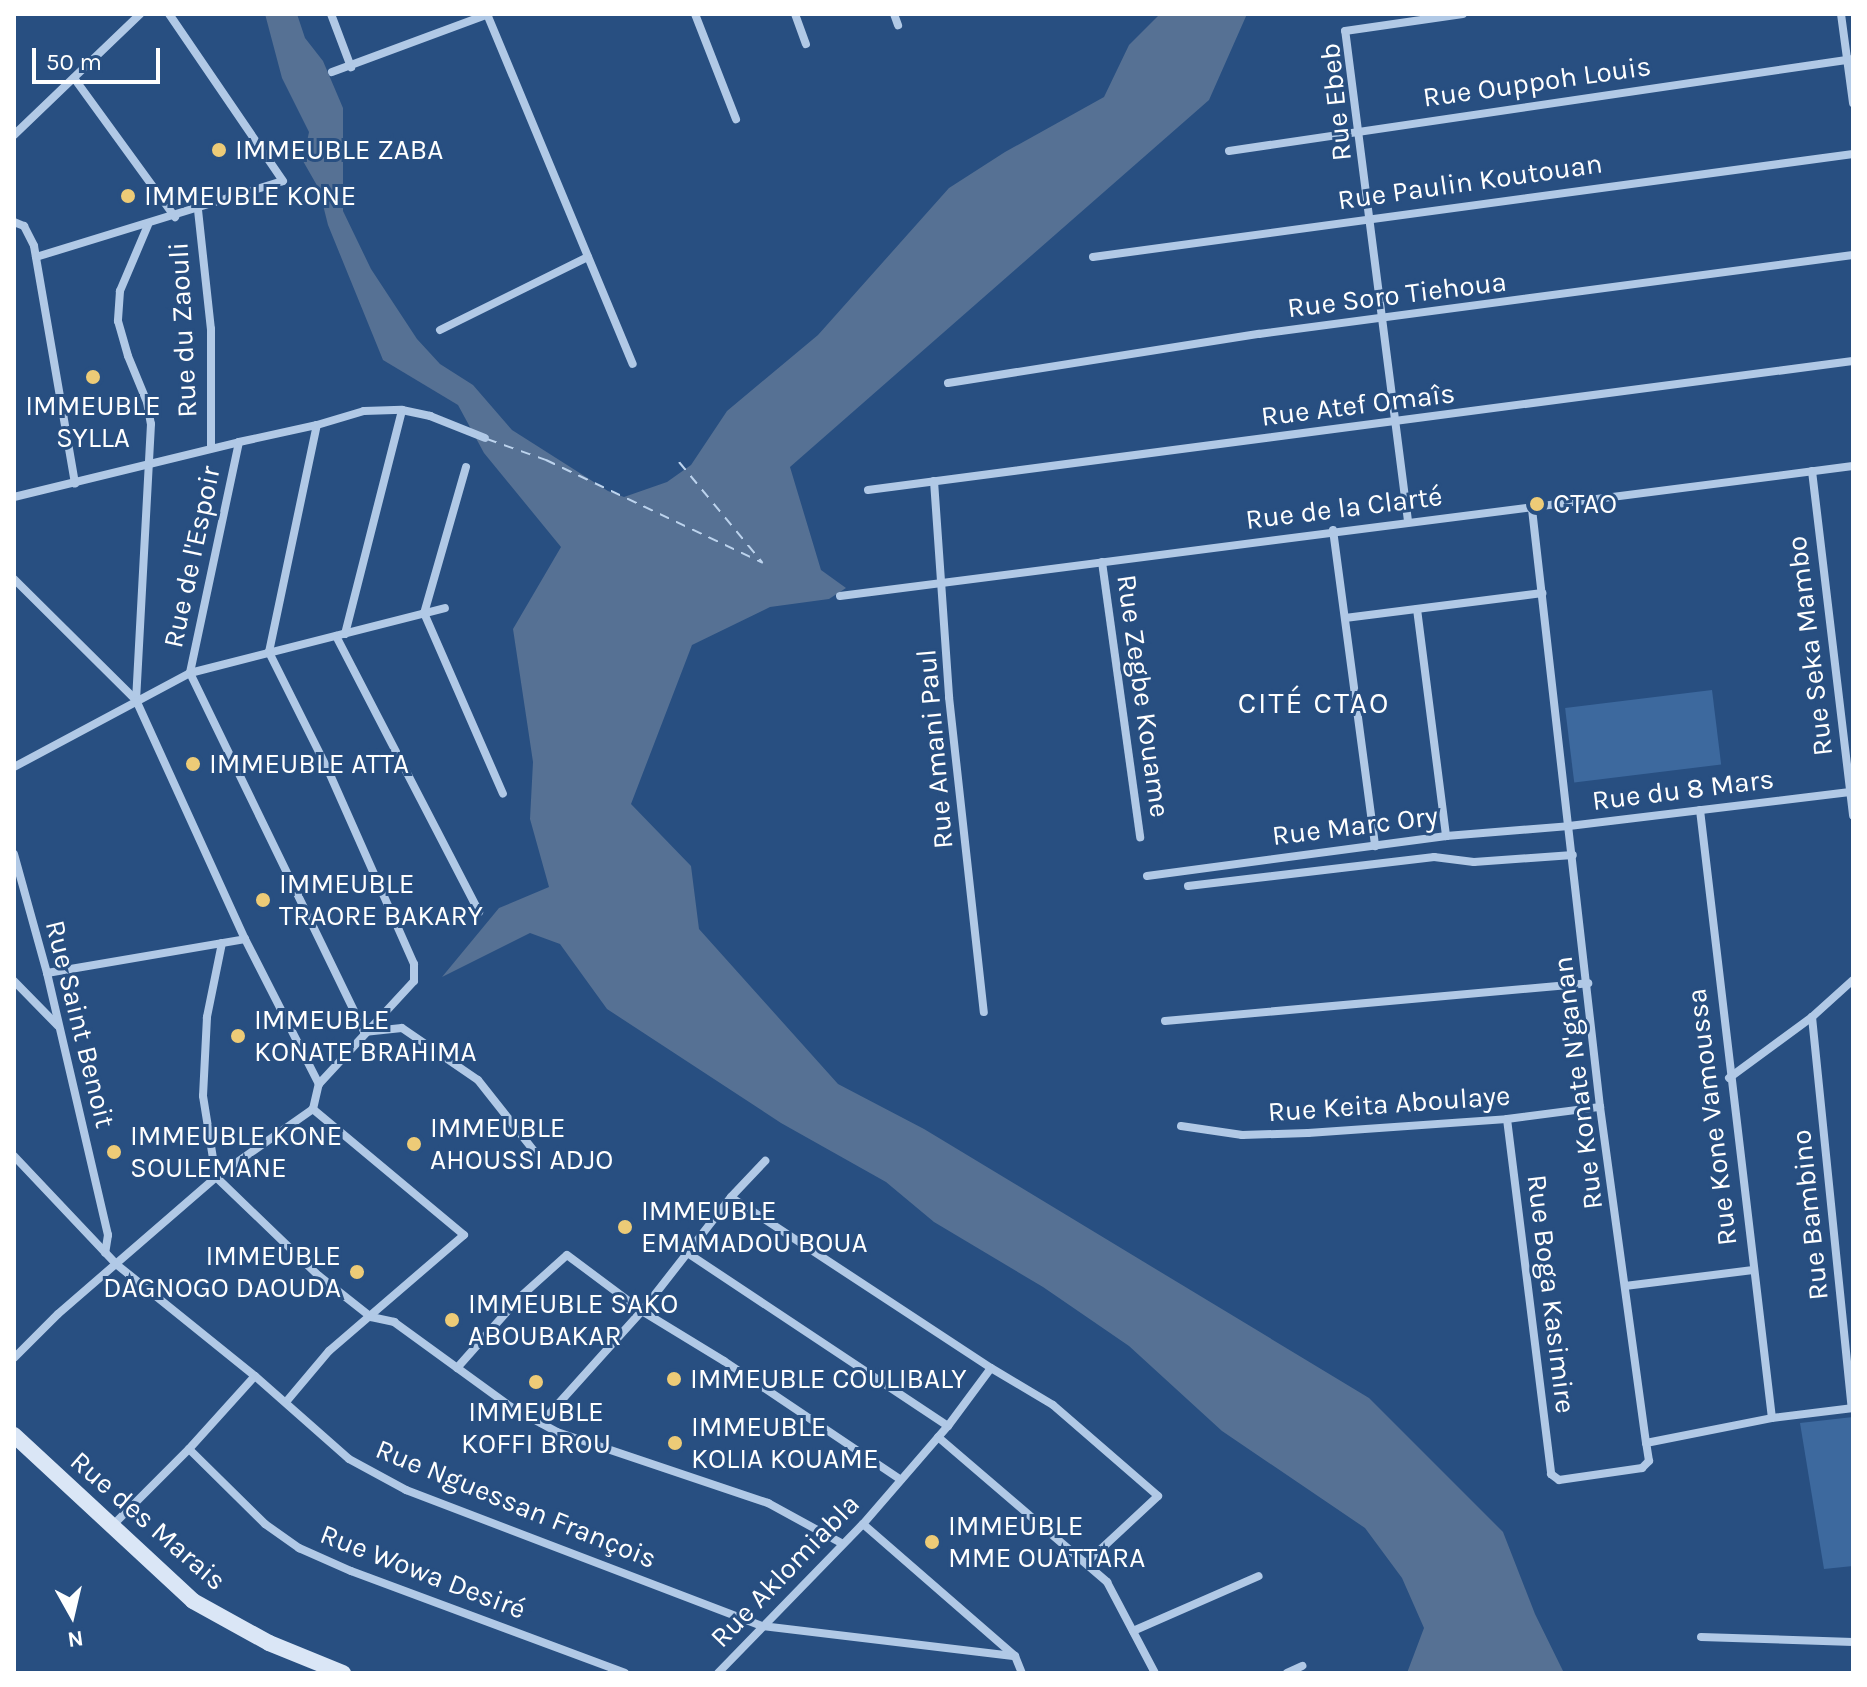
<!DOCTYPE html>
<html>
<head>
<meta charset="utf-8">
<style>
  body { margin:0 }
  #map { position:relative; width:1867px; height:1687px; overflow:hidden; background:#284f81; font-family:Karla,sans-serif }
  div>[style] { position:absolute }
  [style*='--x'] { left:calc(var(--x)*1px); top:calc(var(--y)*1px); width:calc(var(--w)*1px); rotate:calc(var(--a)*1deg) }
  .green>* { inset:0; background:#3d699e; transform-origin:0 0 }
  .water>* { inset:0; background:#567194 }
  .ferry>* { height:2px; margin-top:-1px; transform-origin:0; background:repeating-linear-gradient(90deg,#bcd3ed 0 10px,transparent 0 18px) }
  .street>* { height:8px; margin:-4px; padding:0 4px; transform-origin:4px; border-radius:4px; background:#b1c9e6 }
  .secondary>* { height:16px; margin:-8px; padding:0 8px; transform-origin:8px; border-radius:8px; background:#dae6f6 }
  .dots>* { width:22px; height:22px; translate:-50% -50%; box-sizing:border-box; border:4px solid #284f81; border-radius:50% }
  span { translate:-50% -50%; white-space:nowrap; text-align:center; line-height:1.15; -webkit-text-stroke:6px #284f81; paint-order:stroke }
  .street-label { font-size:28px; color:#fff }
  .poi-label { font-size:28px; color:#fff }
  .left { translate:0 -50%; text-align:left }
  .right { translate:-100% -50%; text-align:right }
  .neighbourhood-label { font-size:30px; color:#fff; letter-spacing:2px }
  .frame { position:absolute; inset:0; border:16px solid #fff; pointer-events:none }
  .north { position:absolute; left:32px; top:1575px; width:80px; height:80px; -webkit-text-stroke:6px #284f81; paint-order:stroke; rotate:172deg; font-size:22px; font-weight:700; line-height:32px; text-align:center; color:#fff }
  .north::after { content:''; display:block; margin:auto; width:28px; height:36px; background:#fff; clip-path:polygon(50% 0,100% 100%,50% 72%,0 100%) }
  .scale { position:absolute; left:32px; top:48px; width:128px; height:36px; box-sizing:border-box; border:4px solid #fff; border-top:0; padding-left:10px; font-size:24px; line-height:28px; white-space:nowrap; color:#fff; -webkit-text-stroke:6px #284f81; paint-order:stroke }
</style>
</head>
<body>
<div id="map">
  <div class="green">
    <i style="left:1712px;top:690px;width:75px;height:148px;rotate:83deg"></i>
    <i style="clip-path:polygon(1853px 1417px,1853px 1566px,1824px 1569px,1800px 1423px)"></i>
  </div>
  <div class="water">
    <i style="clip-path:polygon(265px 14px,297px 14px,305px 38px,323px 61px,343px 108px,343px 211px,371px 269px,417px 339px,440px 364px,473px 385px,512px 430px,608px 491px,624px 497px,667px 482px,691px 465px,727px 411px,818px 335px,949px 188px,1005px 152px,1104px 97px,1129px 45px,1160px 14px,1247px 14px,1209px 100px,790px 467px,821px 570px,846px 588px,829px 599px,770px 607px,692px 645px,631px 804px,691px 866px,699px 929px,838px 1084px,924px 1129px,1369px 1398px,1503px 1532px,1535px 1614px,1564px 1673px,1407px 1673px,1424px 1628px,1402px 1578px,1365px 1528px,1222px 1431px,1129px 1346px,1043px 1287px,934px 1222px,886px 1182px,781px 1123px,607px 1009px,560px 944px,530px 933px,442px 977px,499px 908px,549px 887px,530px 819px,533px 762px,513px 629px,561px 547px,484px 453px,458px 405px,383px 360px,328px 225px,319px 189px,303px 161px,309px 132px,282px 78px)"></i>
  </div>
  <div class="ferry">
    <i style="--x:487;--y:439;--w:63;--a:19.6"></i>
    <i style="--x:546;--y:460;--w:240;--a:25.4"></i>
    <i style="--x:679;--y:462;--w:130;--a:50.3"></i>
  </div>
  <div class="street">
    <i style="--x:331;--y:14;--w:57;--a:69.3"></i>
    <i style="--x:487;--y:14;--w:379;--a:67.4"></i>
    <i style="--x:695;--y:14;--w:113;--a:68.7"></i>
    <i style="--x:795;--y:14;--w:32;--a:70"></i>
    <i style="--x:894;--y:14;--w:12;--a:70"></i>
    <i style="--x:1841;--y:14;--w:90;--a:82.3"></i>
    <i style="--x:332;--y:72;--w:167;--a:-20.3"></i>
    <i style="--x:74;--y:78;--w:172;--a:54"></i>
    <i style="--x:14;--y:135;--w:175;--a:-43.8"></i>
    <i style="--x:1229;--y:151;--w:631;--a:-8.39"></i>
    <i style="--x:198;--y:210;--w:120;--a:83.8"></i>
    <i style="--x:211;--y:329;--w:119;--a:90"></i>
    <i style="--x:14;--y:222;--w:11;--a:22"></i>
    <i style="--x:24;--y:226;--w:22;--a:63"></i>
    <i style="--x:34;--y:246;--w:241;--a:80.2"></i>
    <i style="--x:148;--y:225;--w:72;--a:113"></i>
    <i style="--x:120;--y:291;--w:30;--a:94"></i>
    <i style="--x:118;--y:321;--w:36;--a:74"></i>
    <i style="--x:128;--y:356;--w:50;--a:67.6"></i>
    <i style="--x:147;--y:402;--w:22;--a:80"></i>
    <i style="--x:151;--y:424;--w:276;--a:93.1"></i>
    <i style="--x:136;--y:700;--w:263;--a:65.5"></i>
    <i style="--x:245;--y:939;--w:163;--a:63"></i>
    <i style="--x:36;--y:257;--w:258;--a:-17.1"></i>
    <i style="--x:283;--y:181;--w:202;--a:-124.3"></i>
    <i style="--x:1093;--y:257;--w:767;--a:-7.72"></i>
    <i style="--x:440;--y:330;--w:165;--a:-26.3"></i>
    <i style="--x:948;--y:383;--w:315;--a:-9"></i>
    <i style="--x:1259;--y:334;--w:599;--a:-7.58"></i>
    <i style="--x:239;--y:442;--w:80;--a:-12.3"></i>
    <i style="--x:317;--y:425;--w:49;--a:-16.6"></i>
    <i style="--x:364;--y:411;--w:38;--a:-2"></i>
    <i style="--x:402;--y:410;--w:29;--a:12"></i>
    <i style="--x:430;--y:416;--w:59;--a:21.8"></i>
    <i style="--x:466;--y:467;--w:152;--a:106"></i>
    <i style="--x:424;--y:613;--w:197;--a:66.4"></i>
    <i style="--x:1812;--y:471;--w:347;--a:83.2"></i>
    <i style="--x:934;--y:481;--w:217;--a:86"></i>
    <i style="--x:949;--y:697;--w:317;--a:83.7"></i>
    <i style="--x:868;--y:490;--w:993;--a:-7.46"></i>
    <i style="--x:14;--y:497;--w:232;--a:-13.7"></i>
    <i style="--x:239;--y:442;--w:236;--a:102"></i>
    <i style="--x:190;--y:673;--w:399;--a:64.1"></i>
    <i style="--x:364;--y:1032;--w:38;--a:-6"></i>
    <i style="--x:402;--y:1028;--w:92;--a:34.4"></i>
    <i style="--x:478;--y:1080;--w:97;--a:51.7"></i>
    <i style="--x:1532;--y:509;--w:602;--a:83.51"></i>
    <i style="--x:1600;--y:1107;--w:339;--a:82.2"></i>
    <i style="--x:1646;--y:1443;--w:128;--a:-11.2"></i>
    <i style="--x:1772;--y:1418;--w:82;--a:-7"></i>
    <i style="--x:1408;--y:521;--w:494;--a:-97.3"></i>
    <i style="--x:1345;--y:31;--w:119;--a:-8.2"></i>
    <i style="--x:1333;--y:530;--w:319;--a:82.4"></i>
    <i style="--x:1102;--y:562;--w:278;--a:82.1"></i>
    <i style="--x:14;--y:579;--w:172;--a:44.8"></i>
    <i style="--x:840;--y:596;--w:1021;--a:-7.31"></i>
    <i style="--x:1417;--y:609;--w:229;--a:82.7"></i>
    <i style="--x:1345;--y:618;--w:199;--a:-7.2"></i>
    <i style="--x:345;--y:634;--w:231;--a:-75.7"></i>
    <i style="--x:336;--y:636;--w:311;--a:62.6"></i>
    <i style="--x:14;--y:767;--w:200;--a:-28.1"></i>
    <i style="--x:190;--y:673;--w:263;--a:-14.3"></i>
    <i style="--x:1700;--y:810;--w:612;--a:83.25"></i>
    <i style="--x:14;--y:854;--w:123;--a:74.5"></i>
    <i style="--x:47;--y:973;--w:269;--a:76.9"></i>
    <i style="--x:108;--y:1235;--w:18;--a:99"></i>
    <i style="--x:1147;--y:876;--w:302;--a:-7.6"></i>
    <i style="--x:1446;--y:836;--w:123;--a:-4.6"></i>
    <i style="--x:1569;--y:826;--w:283;--a:-6.9"></i>
    <i style="--x:1188;--y:886;--w:248;--a:-6.7"></i>
    <i style="--x:1434;--y:857;--w:40;--a:7.1"></i>
    <i style="--x:1474;--y:862;--w:99;--a:-4"></i>
    <i style="--x:222;--y:943;--w:76;--a:101.5"></i>
    <i style="--x:207;--y:1017;--w:79;--a:92.9"></i>
    <i style="--x:203;--y:1096;--w:82;--a:80.9"></i>
    <i style="--x:216;--y:1177;--w:143;--a:43.9"></i>
    <i style="--x:319;--y:1276;--w:66;--a:38.3"></i>
    <i style="--x:371;--y:1317;--w:24;--a:12"></i>
    <i style="--x:394;--y:1322;--w:145;--a:36"></i>
    <i style="--x:511;--y:1407;--w:52;--a:28.5"></i>
    <i style="--x:557;--y:1432;--w:223;--a:18.6"></i>
    <i style="--x:768;--y:1503;--w:83;--a:28.7"></i>
    <i style="--x:47;--y:973;--w:201;--a:-9.7"></i>
    <i style="--x:14;--y:981;--w:63;--a:45.6"></i>
    <i style="--x:1812;--y:1017;--w:393;--a:84.2"></i>
    <i style="--x:1165;--y:1021;--w:425;--a:-5.1"></i>
    <i style="--x:1729;--y:1078;--w:103;--a:-36.3"></i>
    <i style="--x:1812;--y:1017;--w:55;--a:-42.1"></i>
    <i style="--x:1507;--y:1119;--w:358;--a:82.9"></i>
    <i style="--x:1551;--y:1474;--w:10;--a:37"></i>
    <i style="--x:1559;--y:1480;--w:84;--a:-8.2"></i>
    <i style="--x:1642;--y:1468;--w:10;--a:-45"></i>
    <i style="--x:1649;--y:1461;--w:18;--a:-99"></i>
    <i style="--x:1181;--y:1126;--w:62;--a:8.4"></i>
    <i style="--x:1242;--y:1135;--w:66;--a:-1.7"></i>
    <i style="--x:1308;--y:1133;--w:199;--a:-4"></i>
    <i style="--x:1507;--y:1119;--w:94;--a:-7.4"></i>
    <i style="--x:14;--y:1156;--w:149;--a:46.6"></i>
    <i style="--x:116;--y:1264;--w:179;--a:38.9"></i>
    <i style="--x:255;--y:1376;--w:125;--a:41.4"></i>
    <i style="--x:349;--y:1459;--w:65;--a:28.5"></i>
    <i style="--x:406;--y:1490;--w:381;--a:20.9"></i>
    <i style="--x:762;--y:1626;--w:255;--a:6.8"></i>
    <i style="--x:689;--y:1254;--w:311;--a:33.6"></i>
    <i style="--x:1625;--y:1286;--w:129;--a:-7.1"></i>
    <i style="--x:14;--y:1358;--w:62;--a:-45"></i>
    <i style="--x:58;--y:1314;--w:209;--a:-40.9"></i>
    <i style="--x:216;--y:1177;--w:118;--a:-35"></i>
    <i style="--x:313;--y:1109;--w:26;--a:-77"></i>
    <i style="--x:319;--y:1084;--w:140;--a:-47.3"></i>
    <i style="--x:414;--y:981;--w:17;--a:-90"></i>
    <i style="--x:414;--y:964;--w:214;--a:-113.9"></i>
    <i style="--x:327;--y:768;--w:130;--a:-116.6"></i>
    <i style="--x:269;--y:652;--w:232;--a:-78.1"></i>
    <i style="--x:457;--y:1368;--w:94;--a:-48.5"></i>
    <i style="--x:519;--y:1298;--w:64;--a:-41.9"></i>
    <i style="--x:567;--y:1255;--w:94;--a:36.7"></i>
    <i style="--x:642;--y:1311;--w:96;--a:31.4"></i>
    <i style="--x:724;--y:1361;--w:213;--a:33.9"></i>
    <i style="--x:991;--y:1368;--w:72;--a:30.8"></i>
    <i style="--x:1053;--y:1405;--w:139;--a:40.9"></i>
    <i style="--x:1158;--y:1496;--w:98;--a:137.1"></i>
    <i style="--x:286;--y:1402;--w:67;--a:-49.9"></i>
    <i style="--x:329;--y:1351;--w:178;--a:-40.7"></i>
    <i style="--x:464;--y:1235;--w:197;--a:-140.2"></i>
    <i style="--x:541;--y:1423;--w:151;--a:-48"></i>
    <i style="--x:642;--y:1311;--w:145;--a:-52"></i>
    <i style="--x:731;--y:1197;--w:50;--a:-46.6"></i>
    <i style="--x:938;--y:1437;--w:223;--a:40.6"></i>
    <i style="--x:1107;--y:1582;--w:103;--a:62.2"></i>
    <i style="--x:189;--y:1449;--w:107;--a:44.6"></i>
    <i style="--x:265;--y:1524;--w:42;--a:35.2"></i>
    <i style="--x:299;--y:1548;--w:57;--a:23.9"></i>
    <i style="--x:351;--y:1571;--w:292;--a:20.4"></i>
    <i style="--x:863;--y:1524;--w:201;--a:41"></i>
    <i style="--x:1015;--y:1656;--w:18;--a:68"></i>
    <i style="--x:112;--y:1526;--w:109;--a:-45"></i>
    <i style="--x:189;--y:1449;--w:98;--a:-47.9"></i>
    <i style="--x:1133;--y:1631;--w:137;--a:-23.6"></i>
    <i style="--x:1701;--y:1637;--w:152;--a:1.9"></i>
    <i style="--x:718;--y:1673;--w:208;--a:-45.8"></i>
    <i style="--x:863;--y:1524;--w:130;--a:-49.1"></i>
    <i style="--x:948;--y:1426;--w:72;--a:-53.4"></i>
    <i style="--x:991;--y:1368;--w:311;--a:-146.7"></i>
    <i style="--x:1287;--y:1673;--w:17;--a:-25"></i>
  </div>
  <div class="secondary">
    <i style="--x:14;--y:1435;--w:244;--a:42.8"></i>
    <i style="--x:193;--y:1601;--w:87;--a:28.9"></i>
    <i style="--x:269;--y:1643;--w:80;--a:22.1"></i>
  </div>
  <div class="dots">
    <i style="left:219px;top:150px;background:#edcb77"></i>
    <i style="left:128px;top:196px;background:#edcb77"></i>
    <i style="left:93px;top:377px;background:#edcb77"></i>
    <i style="left:1537px;top:504px;background:#edcb77"></i>
    <i style="left:193px;top:764px;background:#edcb77"></i>
    <i style="left:263px;top:900px;background:#edcb77"></i>
    <i style="left:238px;top:1036px;background:#edcb77"></i>
    <i style="left:414px;top:1144px;background:#edcb77"></i>
    <i style="left:114px;top:1152px;background:#edcb77"></i>
    <i style="left:625px;top:1227px;background:#edcb77"></i>
    <i style="left:357px;top:1272px;background:#edcb77"></i>
    <i style="left:452px;top:1320px;background:#edcb77"></i>
    <i style="left:674px;top:1379px;background:#edcb77"></i>
    <i style="left:536px;top:1382px;background:#edcb77"></i>
    <i style="left:675px;top:1443px;background:#edcb77"></i>
    <i style="left:932px;top:1542px;background:#edcb77"></i>
  </div>
  <div class="street-label">
    <span style="left:1537px;top:82px;rotate:-8deg">Rue Ouppoh Louis</span>
    <span style="left:1336px;top:102px;rotate:-96deg">Rue Ebeb</span>
    <span style="left:1470px;top:182px;rotate:-8deg">Rue Paulin Koutouan</span>
    <span style="left:1397px;top:295px;rotate:-7deg">Rue Soro Tiehoua</span>
    <span style="left:183px;top:330px;rotate:-93deg">Rue du Zaouli</span>
    <span style="left:1358px;top:405px;rotate:-7deg">Rue Atef Omaîs</span>
    <span style="left:1344px;top:508px;rotate:-7deg">Rue de la Clarté</span>
    <span style="left:192px;top:557px;rotate:-78deg">Rue de l'Espoir</span>
    <span style="left:1810px;top:646px;rotate:-97deg">Rue Seka Mambo</span>
    <span style="left:1143px;top:696px;rotate:82deg">Rue Zegbe Kouame</span>
    <span style="left:935px;top:749px;rotate:-95deg">Rue Amani Paul</span>
    <span style="left:1683px;top:790px;rotate:-7deg">Rue du 8 Mars</span>
    <span style="left:1355px;top:826px;rotate:-7deg">Rue Marc Ory</span>
    <span style="left:80px;top:1024px;rotate:76deg">Rue Saint Benoit</span>
    <span style="left:1578px;top:1083px;rotate:-97deg">Rue Konate N'ganan</span>
    <span style="left:1389px;top:1104px;rotate:-4deg">Rue Keita Aboulaye</span>
    <span style="left:1712px;top:1117px;rotate:-97deg">Rue Kone Vamoussa</span>
    <span style="left:1810px;top:1215px;rotate:-96deg">Rue Bambino</span>
    <span style="left:1551px;top:1294px;rotate:83deg">Rue Boga Kasimire</span>
    <span style="left:516px;top:1504px;rotate:22deg">Rue Nguessan François</span>
    <span style="left:148px;top:1521px;rotate:41deg">Rue des Marais</span>
    <span style="left:785px;top:1571px;rotate:-46deg">Rue Aklomiabla</span>
    <span style="left:423px;top:1572px;rotate:21deg">Rue Wowa Desiré</span>
  </div>
  <div class="poi-label">
    <span class="left" style="left:235px;top:150px">IMMEUBLE ZABA</span>
    <span class="left" style="left:144px;top:196px">IMMEUBLE KONE</span>
    <span style="left:93px;top:422px">IMMEUBLE<br>SYLLA</span>
    <span class="left" style="left:1553px;top:504px">CTAO</span>
    <span class="left" style="left:209px;top:764px">IMMEUBLE ATTA</span>
    <span class="left" style="left:279px;top:900px">IMMEUBLE<br>TRAORE BAKARY</span>
    <span class="left" style="left:254px;top:1036px">IMMEUBLE<br>KONATE BRAHIMA</span>
    <span class="left" style="left:430px;top:1144px">IMMEUBLE<br>AHOUSSI ADJO</span>
    <span class="left" style="left:130px;top:1152px">IMMEUBLE KONE<br>SOULEMANE</span>
    <span class="left" style="left:641px;top:1227px">IMMEUBLE<br>EMAMADOU BOUA</span>
    <span class="right" style="left:341px;top:1272px">IMMEUBLE<br>DAGNOGO DAOUDA</span>
    <span class="left" style="left:468px;top:1320px">IMMEUBLE SAKO<br>ABOUBAKAR</span>
    <span class="left" style="left:690px;top:1379px">IMMEUBLE COULIBALY</span>
    <span style="left:536px;top:1428px">IMMEUBLE<br>KOFFI BROU</span>
    <span class="left" style="left:691px;top:1443px">IMMEUBLE<br>KOLIA KOUAME</span>
    <span class="left" style="left:948px;top:1542px">IMMEUBLE<br>MME OUATTARA</span>
  </div>
  <div class="neighbourhood-label">
    <span style="left:1314px;top:703px">CITÉ CTAO</span>
  </div>
  <div class="frame"></div>
  <div class="north">N</div>
  <div class="scale">50 m</div>
</div>
</body>
</html>
